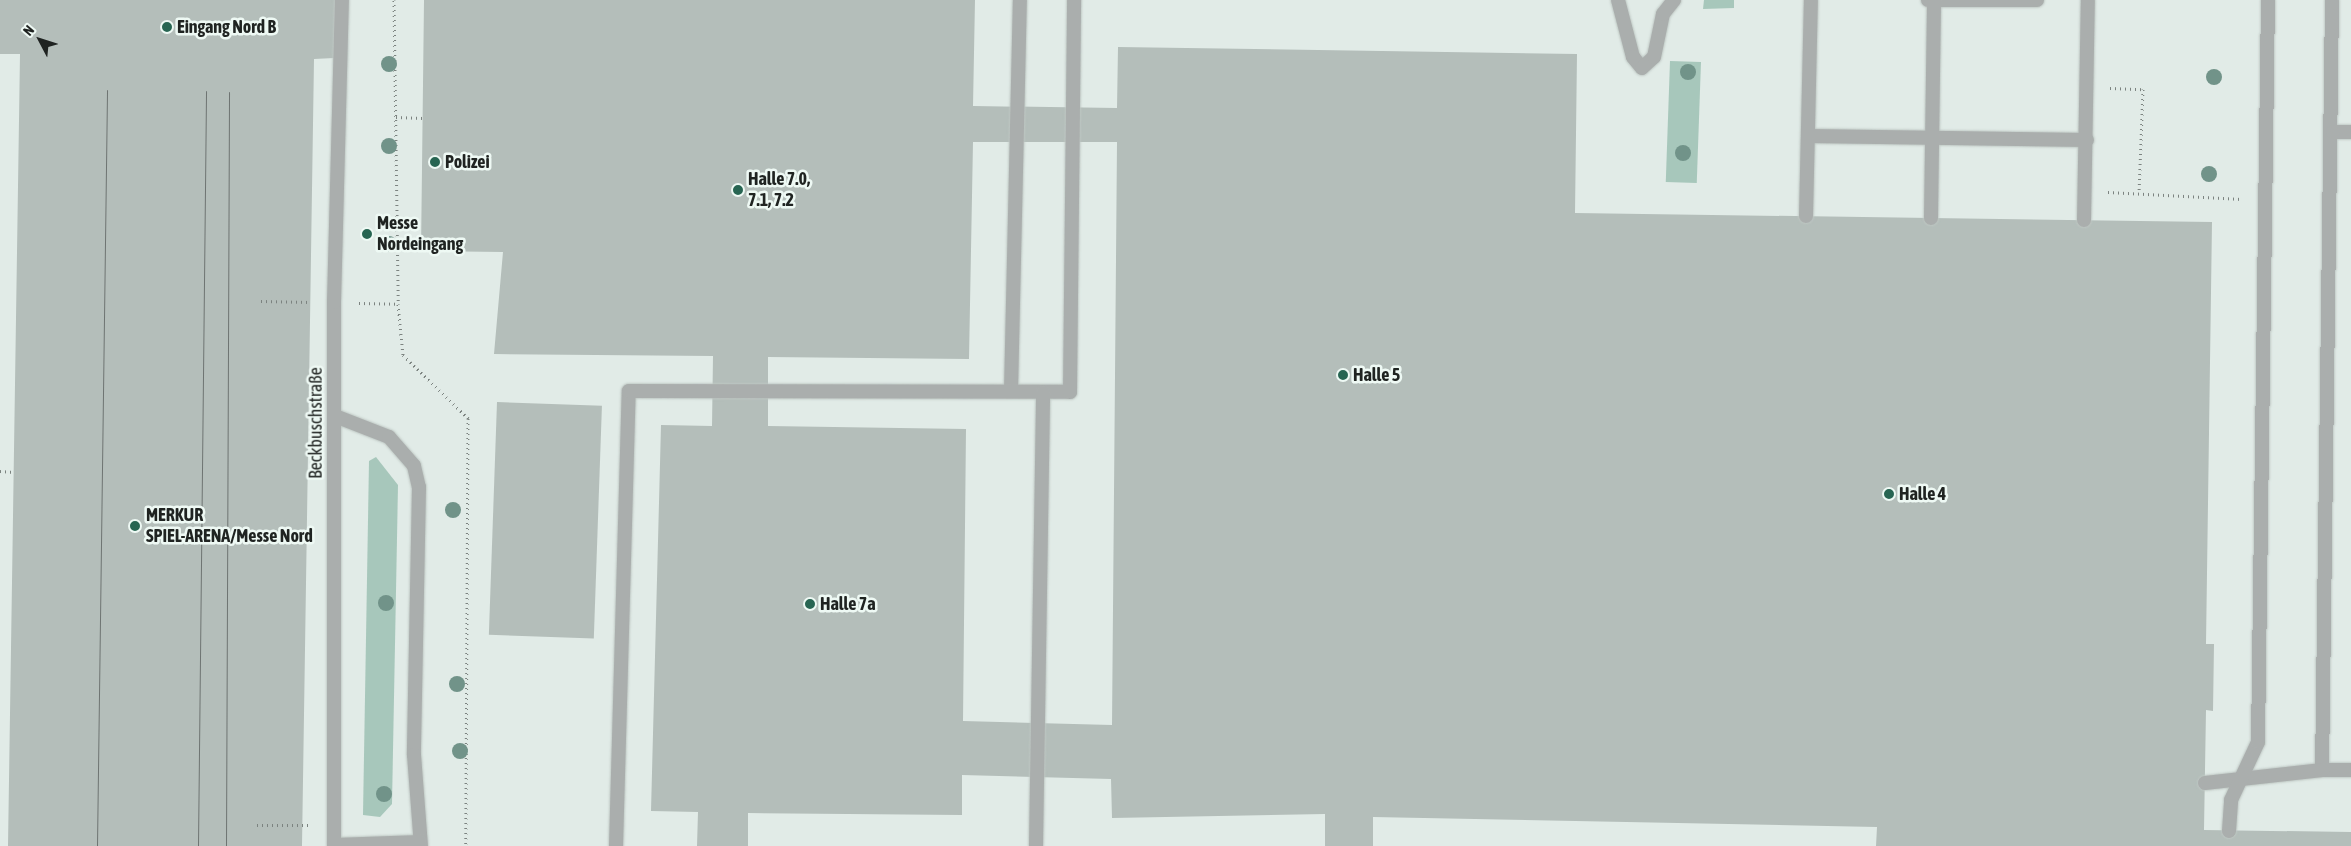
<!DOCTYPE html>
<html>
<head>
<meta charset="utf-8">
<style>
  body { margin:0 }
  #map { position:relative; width:2351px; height:846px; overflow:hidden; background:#e1ebe7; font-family:"Asap Condensed",sans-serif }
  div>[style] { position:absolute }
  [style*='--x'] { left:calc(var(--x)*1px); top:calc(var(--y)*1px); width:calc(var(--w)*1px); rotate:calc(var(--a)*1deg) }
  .green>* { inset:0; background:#a7c7bb; transform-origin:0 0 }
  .building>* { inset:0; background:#b4beba; transform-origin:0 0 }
  .path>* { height:3px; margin-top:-1.5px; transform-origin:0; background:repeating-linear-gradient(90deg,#7c8380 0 1px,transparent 0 5px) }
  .roads { filter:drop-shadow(0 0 1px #bec7c3) drop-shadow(0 0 1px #bec7c3) }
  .service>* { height:14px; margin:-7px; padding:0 7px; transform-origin:7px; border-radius:7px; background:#aaaead }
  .tram>* { height:1px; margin:-0.5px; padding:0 0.5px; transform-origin:0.5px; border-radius:0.5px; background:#6e7472 }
  .trees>* { width:16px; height:16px; margin:-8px; border-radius:50%; background:#719389 }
  .dots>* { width:14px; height:14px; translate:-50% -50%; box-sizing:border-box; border:2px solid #eef9f4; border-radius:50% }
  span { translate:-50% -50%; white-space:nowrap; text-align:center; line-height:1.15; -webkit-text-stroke:5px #eef9f4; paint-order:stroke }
  .poi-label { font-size:18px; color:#1f2321; font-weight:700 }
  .left { translate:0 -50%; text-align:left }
  .street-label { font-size:18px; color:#1f2321 }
  .north { position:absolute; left:15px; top:15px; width:50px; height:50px; -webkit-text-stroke:4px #eef9f4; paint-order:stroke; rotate:310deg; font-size:14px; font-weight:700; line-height:20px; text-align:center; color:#1f2321 }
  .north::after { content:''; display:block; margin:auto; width:18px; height:22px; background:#1f2321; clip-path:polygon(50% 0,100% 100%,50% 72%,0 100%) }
</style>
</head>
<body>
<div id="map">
  <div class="green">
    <i style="clip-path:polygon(1704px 0,1734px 0,1734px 8px,1703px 9px)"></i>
    <i style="left:1670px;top:61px;width:31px;height:121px;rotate:2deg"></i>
    <i style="clip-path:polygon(376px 457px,398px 485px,392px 804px,380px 817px,363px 815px,369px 461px)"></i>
  </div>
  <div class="building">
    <i style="clip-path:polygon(0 0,335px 0,334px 58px,314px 59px,302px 846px,8px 846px,20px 54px,0 54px)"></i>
    <i style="clip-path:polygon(evenodd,424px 0,975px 0,973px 106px,1117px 108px,1118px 47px,1577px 54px,1575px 213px,2212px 222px,2206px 644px,2214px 644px,2213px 711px,2206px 710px,2204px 830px,2351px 832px,2351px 846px,1876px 846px,1877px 827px,1373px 817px,1373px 846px,1325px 846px,1325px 814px,1112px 818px,1111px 779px,962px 775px,962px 815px,748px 813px,748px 846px,697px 846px,698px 812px,651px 811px,661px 425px,712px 426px,713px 356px,494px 354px,503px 252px,421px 251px,424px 0,973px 142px,1117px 142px,1112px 725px,963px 721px,966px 429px,768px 426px,768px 357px,969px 359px,973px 142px)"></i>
    <i style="left:497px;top:402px;width:105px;height:233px;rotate:2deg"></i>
  </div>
  <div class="path">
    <i style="--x:394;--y:0;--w:304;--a:89.2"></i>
    <i style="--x:398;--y:304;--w:51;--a:84.4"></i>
    <i style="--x:403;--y:355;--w:91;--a:44.1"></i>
    <i style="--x:468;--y:418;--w:428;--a:90.3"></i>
    <i style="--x:2110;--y:88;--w:33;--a:2"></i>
    <i style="--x:2143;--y:89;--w:104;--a:92.2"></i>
    <i style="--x:396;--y:117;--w:27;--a:2"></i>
    <i style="--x:2108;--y:192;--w:134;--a:3"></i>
    <i style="--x:261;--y:301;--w:49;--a:1.2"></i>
    <i style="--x:359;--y:303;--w:39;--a:1"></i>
    <i style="--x:0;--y:471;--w:14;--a:4"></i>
    <i style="--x:257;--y:825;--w:52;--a:0"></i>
  </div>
  <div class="roads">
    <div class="service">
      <i style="--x:1618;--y:0;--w:59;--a:75.3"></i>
      <i style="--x:1633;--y:57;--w:14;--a:51"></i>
      <i style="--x:1642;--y:68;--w:16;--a:-43"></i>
      <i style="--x:1654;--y:57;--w:44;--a:-78.2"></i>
      <i style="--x:1663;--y:14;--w:18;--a:-52"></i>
      <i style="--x:1928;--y:0;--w:109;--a:0"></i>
      <i style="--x:2332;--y:0;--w:770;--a:90.74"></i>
      <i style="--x:2322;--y:770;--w:29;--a:0"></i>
      <i style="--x:2333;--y:132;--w:18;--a:0"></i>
      <i style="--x:1808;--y:136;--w:279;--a:0.8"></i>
      <i style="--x:1806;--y:216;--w:216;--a:-88.7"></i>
      <i style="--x:1931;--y:218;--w:218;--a:-89.2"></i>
      <i style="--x:2084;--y:220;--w:220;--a:-89"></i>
      <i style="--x:1011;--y:391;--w:391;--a:-88.7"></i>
      <i style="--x:335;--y:416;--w:58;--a:21.3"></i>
      <i style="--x:389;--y:437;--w:38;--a:49"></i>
      <i style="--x:414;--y:466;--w:22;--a:77"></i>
      <i style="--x:419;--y:487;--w:268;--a:91.1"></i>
      <i style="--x:414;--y:755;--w:91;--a:85.6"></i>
      <i style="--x:2205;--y:783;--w:118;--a:-6.3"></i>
      <i style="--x:2229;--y:831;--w:31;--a:-86"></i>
      <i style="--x:2231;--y:800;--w:64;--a:-65"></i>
      <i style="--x:2258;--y:742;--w:742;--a:-89.23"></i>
      <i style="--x:334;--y:845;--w:86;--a:-2"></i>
      <i style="--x:334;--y:846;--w:544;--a:-90"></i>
      <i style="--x:334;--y:302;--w:302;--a:-88.5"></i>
      <i style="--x:616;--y:846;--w:455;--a:-88.4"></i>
      <i style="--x:629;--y:391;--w:441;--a:0.1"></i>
      <i style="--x:1070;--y:392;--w:392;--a:-89.4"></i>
      <i style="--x:1036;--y:846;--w:454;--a:-89.1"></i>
    </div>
  </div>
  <div class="tram">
    <i style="--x:97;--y:846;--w:756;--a:-89.24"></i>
    <i style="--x:198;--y:846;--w:755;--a:-89.39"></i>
    <i style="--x:226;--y:846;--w:754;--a:-89.77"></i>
  </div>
  <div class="trees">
    <i style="left:389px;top:64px"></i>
    <i style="left:1688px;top:72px"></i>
    <i style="left:2214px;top:77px"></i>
    <i style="left:389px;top:146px"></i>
    <i style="left:1683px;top:153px"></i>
    <i style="left:2209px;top:174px"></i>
    <i style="left:389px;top:244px"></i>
    <i style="left:453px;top:510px"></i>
    <i style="left:386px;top:603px"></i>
    <i style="left:457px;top:684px"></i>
    <i style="left:460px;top:751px"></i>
    <i style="left:384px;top:794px"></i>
  </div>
  <div class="dots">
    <i style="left:167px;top:27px;background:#276552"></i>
    <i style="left:435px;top:162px;background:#276552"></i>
    <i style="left:738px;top:190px;background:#276552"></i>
    <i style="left:367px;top:234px;background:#276552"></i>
    <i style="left:1343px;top:375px;background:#276552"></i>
    <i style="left:1889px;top:494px;background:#276552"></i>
    <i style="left:135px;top:526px;background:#276552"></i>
    <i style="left:810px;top:604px;background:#276552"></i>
  </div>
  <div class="poi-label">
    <span class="left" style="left:177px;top:27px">Eingang Nord B</span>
    <span class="left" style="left:445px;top:162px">Polizei</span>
    <span class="left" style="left:748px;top:190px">Halle 7.0,<br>7.1, 7.2</span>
    <span class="left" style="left:377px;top:234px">Messe<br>Nordeingang</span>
    <span class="left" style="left:1353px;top:375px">Halle 5</span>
    <span class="left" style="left:1899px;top:494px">Halle 4</span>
    <span class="left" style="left:146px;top:526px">MERKUR<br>SPIEL-ARENA/Messe Nord</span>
    <span class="left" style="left:820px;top:604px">Halle 7a</span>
  </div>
  <div class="street-label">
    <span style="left:316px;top:423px;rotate:-90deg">Beckbuschstraße</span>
  </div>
  <div class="north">N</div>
</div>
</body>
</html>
